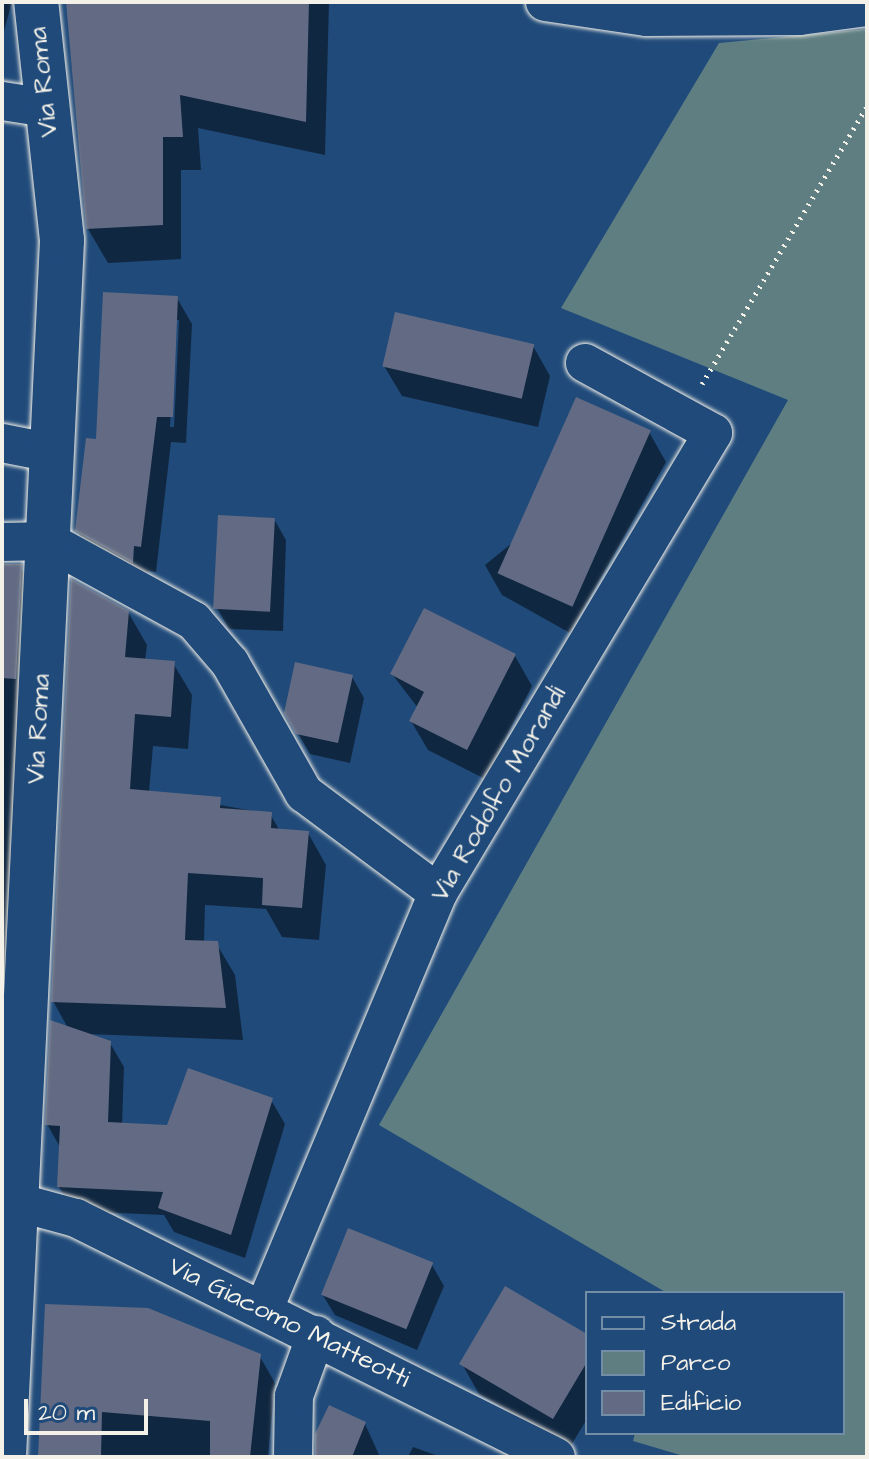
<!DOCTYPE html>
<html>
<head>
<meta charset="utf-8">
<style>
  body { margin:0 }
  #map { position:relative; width:869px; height:1459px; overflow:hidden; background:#1f4a7a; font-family:"Architects Daughter",sans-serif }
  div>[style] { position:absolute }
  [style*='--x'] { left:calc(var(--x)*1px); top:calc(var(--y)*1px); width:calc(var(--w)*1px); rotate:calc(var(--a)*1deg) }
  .green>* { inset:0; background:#5e7e82 }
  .shadow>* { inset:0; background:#0007 }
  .building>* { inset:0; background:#626b83; transform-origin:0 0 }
  .path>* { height:5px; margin-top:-2.5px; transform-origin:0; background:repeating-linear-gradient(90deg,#f4f1e8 0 2px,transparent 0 8px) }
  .roads { filter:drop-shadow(0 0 2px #f4f1e8) drop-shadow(0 0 2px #f4f1e8) }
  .street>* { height:38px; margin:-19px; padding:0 19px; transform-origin:19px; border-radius:19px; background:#1f4a7a }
  .secondary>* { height:44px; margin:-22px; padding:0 22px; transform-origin:22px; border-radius:22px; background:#1f4a7a }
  span { translate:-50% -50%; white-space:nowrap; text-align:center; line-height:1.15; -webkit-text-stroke:8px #1f4a7a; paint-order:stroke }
  .street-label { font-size:26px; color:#f4f1e8 }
  .frame { position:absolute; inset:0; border:4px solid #f4f1e8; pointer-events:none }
  .legend { position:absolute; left:585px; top:1291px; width:260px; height:144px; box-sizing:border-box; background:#1f4a7a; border:2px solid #748da6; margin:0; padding:10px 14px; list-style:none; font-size:24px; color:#f4f1e8 }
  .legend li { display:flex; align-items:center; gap:16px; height:40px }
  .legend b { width:40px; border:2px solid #748da6 }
  .scale { position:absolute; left:24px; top:1399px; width:124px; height:36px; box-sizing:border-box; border:4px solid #f4f1e8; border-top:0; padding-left:10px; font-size:24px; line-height:28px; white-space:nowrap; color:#f4f1e8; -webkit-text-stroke:6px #1f4a7a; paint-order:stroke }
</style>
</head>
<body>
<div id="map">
  <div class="green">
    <i style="clip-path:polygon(867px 29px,867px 1457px,687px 1457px,633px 1441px,635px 1433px,843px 1433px,843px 1293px,667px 1293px,379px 1125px,788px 400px,561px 308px,719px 43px)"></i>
  </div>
  <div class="shadow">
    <i style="clip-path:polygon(2px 2px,12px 2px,2px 38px)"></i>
    <i style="clip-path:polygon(69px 2px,329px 2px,325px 155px,198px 128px,201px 170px,181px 170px,181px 259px,108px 263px,88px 229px)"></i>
    <i style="clip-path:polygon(evenodd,177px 298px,192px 324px,186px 443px,171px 442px,156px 572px,148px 571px,147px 587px,92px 557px,77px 530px,98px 442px,177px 298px,175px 320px,179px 320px,174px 427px,170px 427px,175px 320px)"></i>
    <i style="clip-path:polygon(533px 346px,550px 376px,538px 427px,402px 396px,384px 366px)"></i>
    <i style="clip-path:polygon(649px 432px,666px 462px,570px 633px,502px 595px,485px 565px)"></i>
    <i style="clip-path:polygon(274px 519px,286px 540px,283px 631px,229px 629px,217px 608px)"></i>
    <i style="clip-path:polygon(20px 566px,37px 594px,19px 976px,2px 979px,2px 567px)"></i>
    <i style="clip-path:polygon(128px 612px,147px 645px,145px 661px,173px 663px,192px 695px,188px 749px,153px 746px,149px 792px,270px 814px,280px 831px,308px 833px,326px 865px,319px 940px,282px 937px,266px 909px,205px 905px,204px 943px,216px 943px,235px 975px,243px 1040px,87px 1034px,110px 1043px,124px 1067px,122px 1125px,169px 1127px,271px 1100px,285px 1124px,245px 1258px,174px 1232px,164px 1215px,73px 1211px,59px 1187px,61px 1149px,47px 1124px,68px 1028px,53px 1001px)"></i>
    <i style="clip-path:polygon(515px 656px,532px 686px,485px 779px,428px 750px,411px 721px,418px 708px,392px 674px)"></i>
    <i style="clip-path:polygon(352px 677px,364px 698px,350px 763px,310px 754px,286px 713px)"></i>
    <i style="clip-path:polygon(432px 1265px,444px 1286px,417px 1350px,335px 1315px,322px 1294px)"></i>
    <i style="clip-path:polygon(47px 1306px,259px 1355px,275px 1383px,268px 1457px,40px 1457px)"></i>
    <i style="clip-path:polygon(587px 1336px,587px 1419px,570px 1447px,479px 1394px,462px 1364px)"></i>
    <i style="clip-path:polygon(365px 1424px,380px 1457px,315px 1457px)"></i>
    <i style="clip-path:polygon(413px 1447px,441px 1457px,408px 1457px)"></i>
  </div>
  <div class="building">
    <i style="clip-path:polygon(66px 2px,309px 2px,306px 122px,180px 95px,183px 137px,163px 137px,163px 225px,86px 229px)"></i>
    <i style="clip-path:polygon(103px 292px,178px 296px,173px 417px,157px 417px,141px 547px,134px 546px,133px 563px,75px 531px,86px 438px,96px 439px)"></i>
    <i style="left:395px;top:312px;width:143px;height:56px;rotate:13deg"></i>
    <i style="left:576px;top:397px;width:82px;height:193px;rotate:24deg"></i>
    <i style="left:218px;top:515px;width:57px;height:94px;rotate:3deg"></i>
    <i style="clip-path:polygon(2px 564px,22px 564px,16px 679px,2px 678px)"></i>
    <i style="clip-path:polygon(71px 579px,129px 611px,125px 657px,175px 661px,171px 717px,135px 714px,130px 789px,221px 797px,220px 808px,272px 812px,271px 828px,309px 831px,302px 908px,262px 905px,263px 878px,188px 873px,185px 940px,218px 941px,226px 1008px,51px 1002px)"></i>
    <i style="clip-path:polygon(424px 608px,516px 654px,467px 750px,409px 721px,424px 692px,390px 674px)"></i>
    <i style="clip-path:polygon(295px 662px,353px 675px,338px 743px,296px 734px,284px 713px)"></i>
    <i style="clip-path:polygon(50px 1020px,111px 1041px,108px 1122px,167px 1125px,188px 1068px,273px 1098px,231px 1235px,158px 1208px,163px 1192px,57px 1187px,60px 1126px,45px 1125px)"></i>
    <i style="left:348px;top:1228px;width:92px;height:72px;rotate:22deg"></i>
    <i style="clip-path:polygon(505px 1286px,587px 1334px,587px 1362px,553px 1419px,459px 1364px)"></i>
    <i style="clip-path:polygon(45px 1304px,148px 1308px,261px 1354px,250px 1457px,210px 1457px,210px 1421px,102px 1412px,101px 1457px,38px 1457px)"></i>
    <i style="clip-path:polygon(329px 1405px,366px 1422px,352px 1457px,315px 1457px,315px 1434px)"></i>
  </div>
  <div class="path">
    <i style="--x:702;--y:384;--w:323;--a:-59.3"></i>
  </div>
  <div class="roads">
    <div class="street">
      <i style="--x:545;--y:2;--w:102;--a:8.4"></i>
      <i style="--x:646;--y:17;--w:154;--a:-0.4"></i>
      <i style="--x:800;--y:16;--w:68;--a:-7.7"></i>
      <i style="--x:2;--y:101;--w:46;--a:8.8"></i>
      <i style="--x:2;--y:443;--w:51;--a:11.3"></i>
      <i style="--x:2;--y:542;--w:46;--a:-1.2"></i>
      <i style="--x:48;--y:541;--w:166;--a:28.7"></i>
      <i style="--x:194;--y:621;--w:55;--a:49.4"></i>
      <i style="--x:230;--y:663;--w:150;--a:60.4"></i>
      <i style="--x:304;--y:793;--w:167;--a:36.7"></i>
      <i style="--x:17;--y:1202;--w:61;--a:15.2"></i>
      <i style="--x:76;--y:1218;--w:536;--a:26.47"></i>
      <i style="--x:264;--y:1309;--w:451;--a:-67.3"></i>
      <i style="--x:438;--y:893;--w:536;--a:-59.13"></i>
      <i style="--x:713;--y:433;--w:146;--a:-151.3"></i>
      <i style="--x:293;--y:1457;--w:61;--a:-89.1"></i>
      <i style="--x:294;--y:1396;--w:65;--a:-70.2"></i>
    </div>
    <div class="secondary">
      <i style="--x:4;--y:1457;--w:1218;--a:-87.27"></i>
      <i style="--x:62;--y:240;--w:239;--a:-96.2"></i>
    </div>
  </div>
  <div class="street-label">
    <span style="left:44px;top:82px;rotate:-96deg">Via Roma</span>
    <span style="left:39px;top:729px;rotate:-87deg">Via Roma</span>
    <span style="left:499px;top:794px;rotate:-60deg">Via Rodolfo Morandi</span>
    <span style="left:289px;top:1323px;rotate:26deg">Via Giacomo Matteotti</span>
  </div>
  <div class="frame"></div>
  <ul class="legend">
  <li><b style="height:10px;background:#1f4a7a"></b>Strada</li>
  <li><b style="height:22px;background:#5e7e82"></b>Parco</li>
  <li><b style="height:22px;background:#626b83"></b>Edificio</li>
  </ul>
  <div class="scale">20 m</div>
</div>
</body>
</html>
